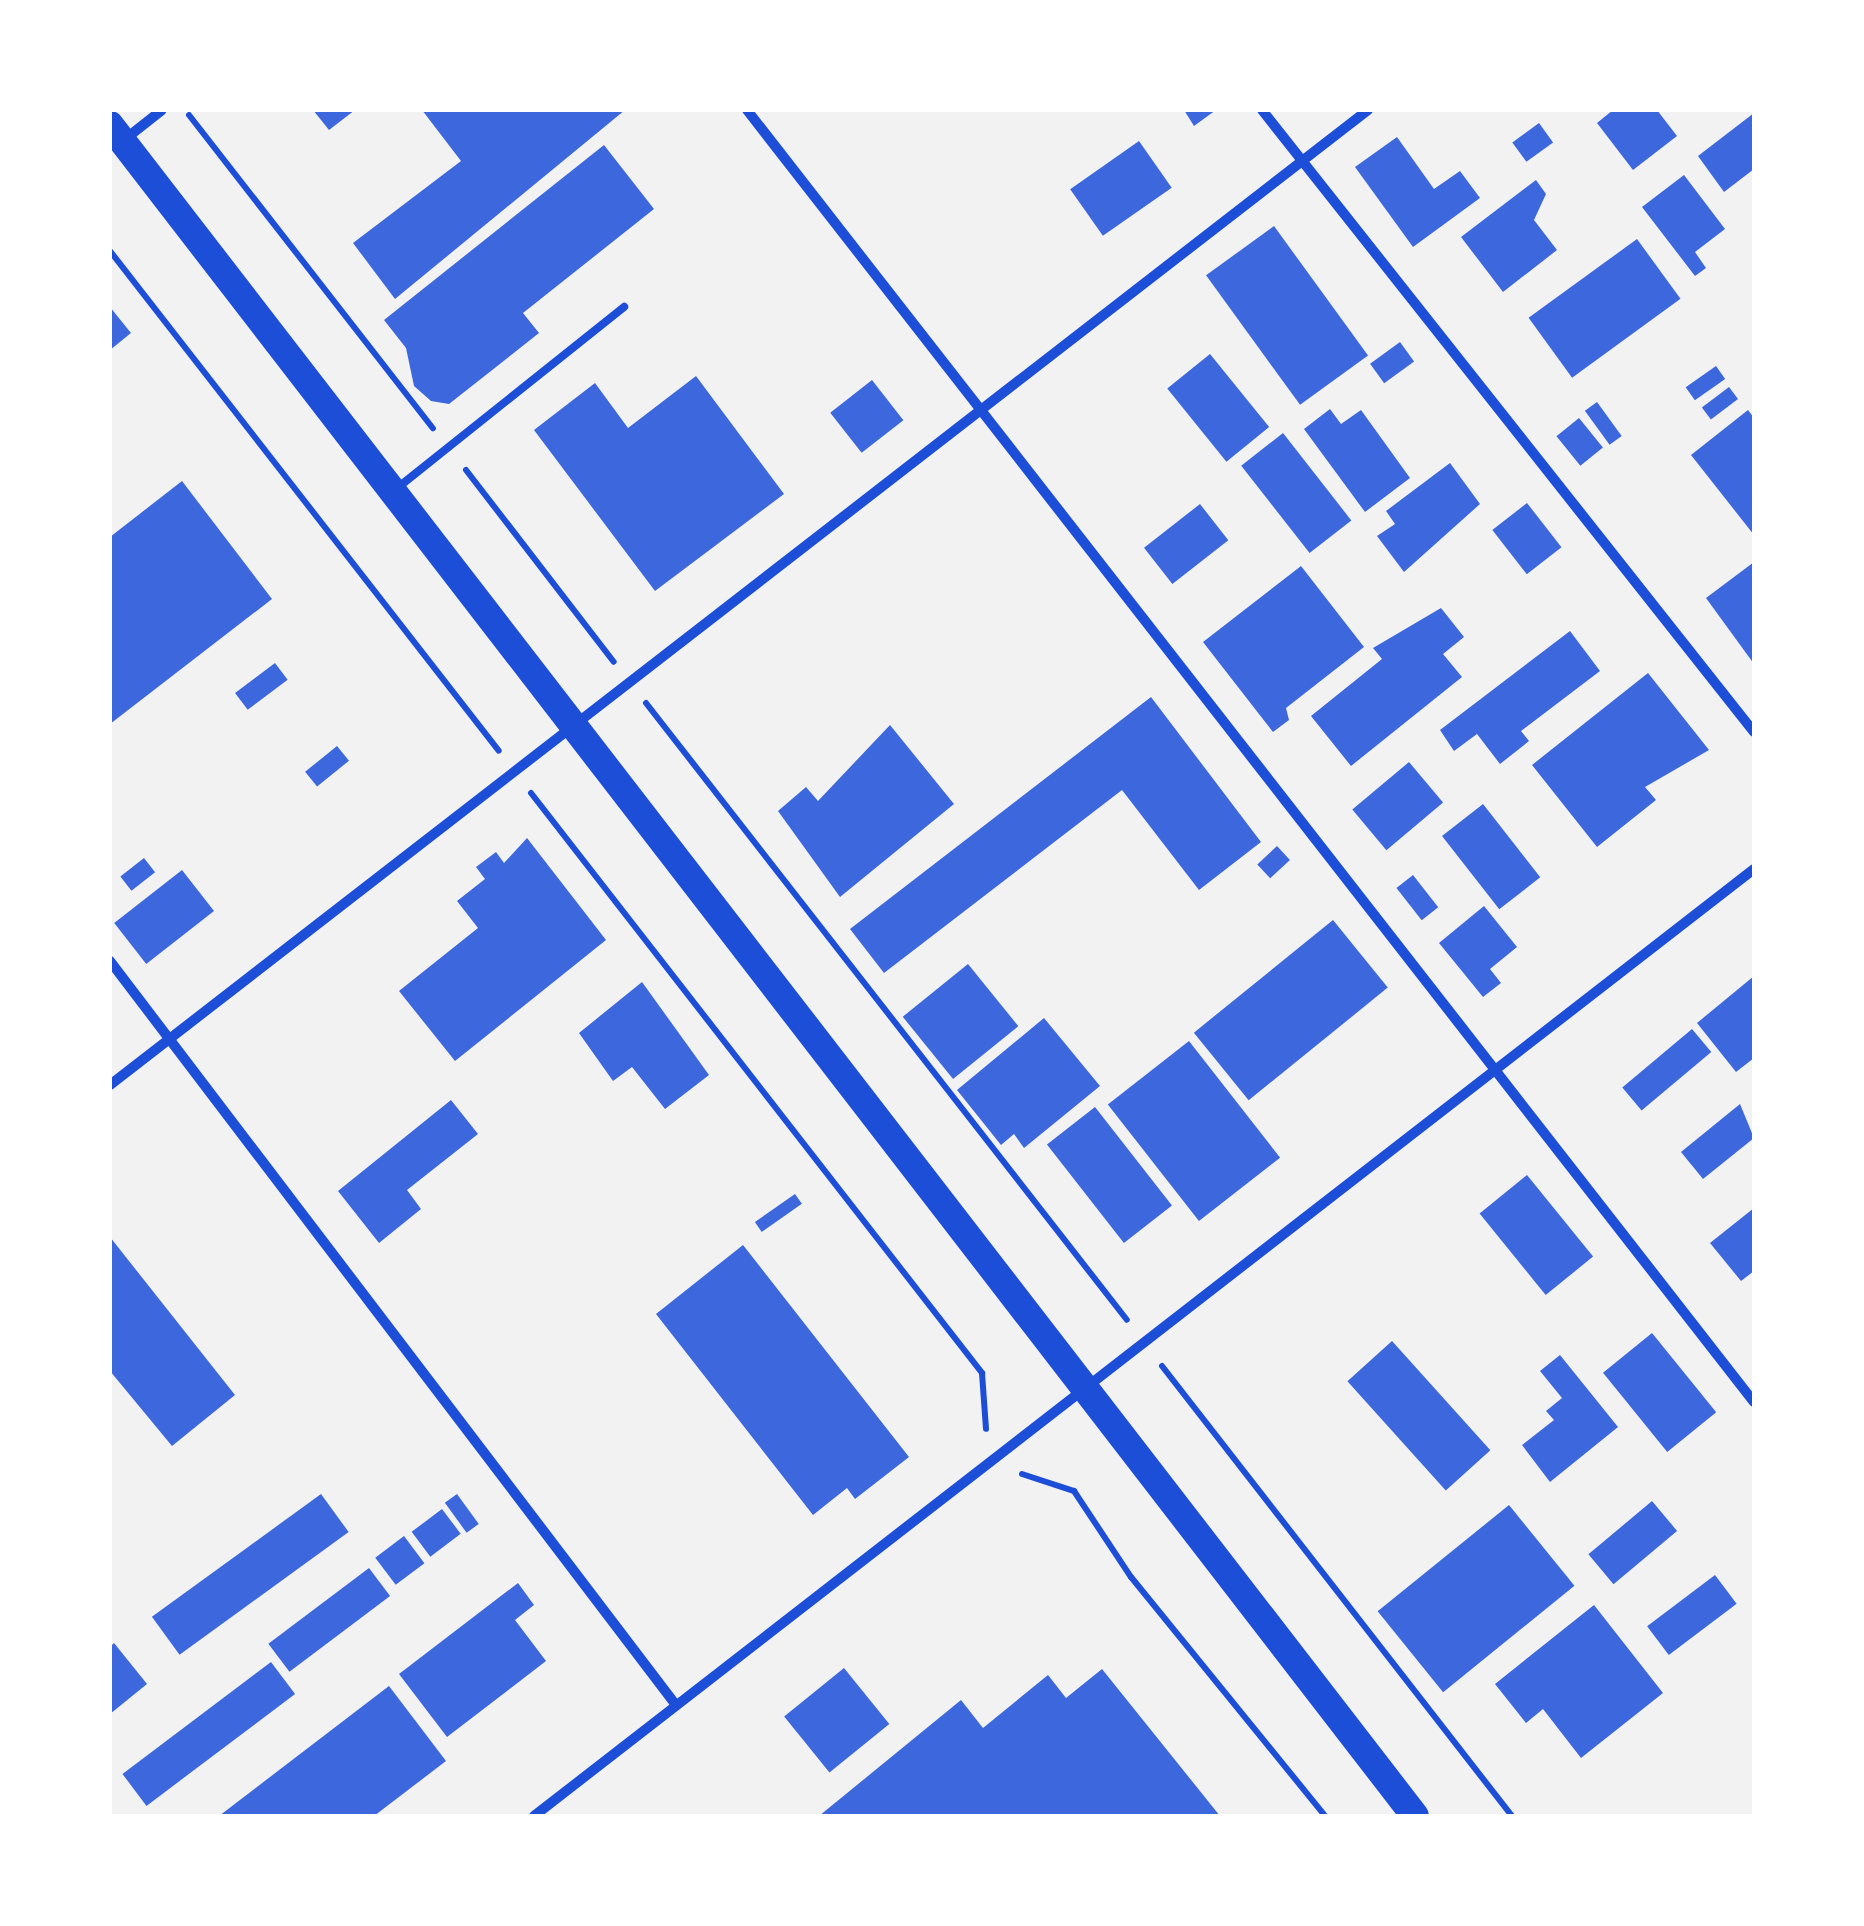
<!DOCTYPE html>
<html>
<head>
<meta charset="utf-8">
<style>
  body { margin:0 }
  #map { position:relative; width:1864px; height:1926px; overflow:hidden; background:#f2f2f2; font-family:"Roboto Serif",serif }
  div>[style] { position:absolute }
  [style*='--x'] { left:calc(var(--x)*1px); top:calc(var(--y)*1px); width:calc(var(--w)*1px); rotate:calc(var(--a)*1deg) }
  .building>* { inset:0; background:#3d67dc; transform-origin:0 0 }
  .path>* { height:6px; margin:-3px; padding:0 3px; transform-origin:3px; border-radius:3px; background:#1d4ed8 }
  .service>* { height:8px; margin:-4px; padding:0 4px; transform-origin:4px; border-radius:4px; background:#1d4ed8 }
  .minor>* { height:10px; margin:-5px; padding:0 5px; transform-origin:5px; border-radius:5px; background:#1d4ed8 }
  .trunk>* { height:28px; margin:-14px; padding:0 14px; transform-origin:14px; border-radius:14px; background:#1d4ed8 }
  span { translate:-50% -50%; white-space:nowrap; text-align:center; line-height:1.15; -webkit-text-stroke:10px #fff; paint-order:stroke }
  .frame { position:absolute; inset:0; border:112px solid #fff; pointer-events:none }
</style>
</head>
<body>
<div id="map">
  <div class="building">
    <i style="clip-path:polygon(313px 110px,355px 110px,329px 130px)"></i>
    <i style="clip-path:polygon(422px 110px,625px 110px,395px 299px,353px 243px,461px 161px)"></i>
    <i style="clip-path:polygon(1184px 110px,1216px 110px,1194px 126px)"></i>
    <i style="clip-path:polygon(1613px 110px,1657px 110px,1677px 136px,1633px 170px,1597px 123px)"></i>
    <i style="clip-path:polygon(1754px 113px,1754px 169px,1724px 192px,1698px 156px)"></i>
    <i style="left:1539px;top:123px;width:24px;height:33px;rotate:54deg"></i>
    <i style="clip-path:polygon(1397px 137px,1434px 189px,1460px 171px,1480px 198px,1413px 247px,1355px 167px)"></i>
    <i style="left:1139px;top:141px;width:57px;height:84px;rotate:55deg"></i>
    <i style="clip-path:polygon(604px 145px,654px 209px,523px 313px,539px 333px,449px 404px,431px 401px,414px 386px,406px 348px,384px 320px)"></i>
    <i style="clip-path:polygon(1684px 175px,1725px 229px,1695px 252px,1706px 268px,1695px 276px,1642px 207px)"></i>
    <i style="clip-path:polygon(1536px 180px,1546px 194px,1534px 220px,1557px 250px,1503px 292px,1461px 237px)"></i>
    <i style="left:1274px;top:226px;width:160px;height:84px;rotate:54deg"></i>
    <i style="left:1637px;top:239px;width:74px;height:134px;rotate:54deg"></i>
    <i style="clip-path:polygon(110px 307px,131px 333px,110px 350px)"></i>
    <i style="left:1400px;top:342px;width:24px;height:37px;rotate:54deg"></i>
    <i style="left:1210px;top:354px;width:94px;height:55px;rotate:51deg"></i>
    <i style="left:1716px;top:366px;width:16px;height:37px;rotate:55deg"></i>
    <i style="clip-path:polygon(696px 376px,784px 494px,655px 591px,534px 430px,595px 383px,628px 428px)"></i>
    <i style="left:872px;top:380px;width:51px;height:53px;rotate:52deg"></i>
    <i style="left:1729px;top:387px;width:15px;height:34px;rotate:53deg"></i>
    <i style="left:1597px;top:402px;width:42px;height:15px;rotate:54deg"></i>
    <i style="clip-path:polygon(1330px 409px,1341px 424px,1361px 410px,1410px 478px,1365px 512px,1304px 429px)"></i>
    <i style="clip-path:polygon(1748px 410px,1754px 418px,1754px 535px,1691px 455px)"></i>
    <i style="left:1579px;top:418px;width:38px;height:29px;rotate:51deg"></i>
    <i style="left:1283px;top:433px;width:111px;height:53px;rotate:52deg"></i>
    <i style="clip-path:polygon(1450px 463px,1480px 504px,1404px 572px,1377px 536px,1395px 524px,1386px 511px)"></i>
    <i style="clip-path:polygon(182px 481px,272px 599px,110px 724px,110px 537px)"></i>
    <i style="left:1527px;top:503px;width:56px;height:44px;rotate:52deg"></i>
    <i style="left:1200px;top:504px;width:46px;height:71px;rotate:52deg"></i>
    <i style="clip-path:polygon(1754px 562px,1754px 664px,1706px 598px)"></i>
    <i style="clip-path:polygon(1301px 566px,1364px 647px,1286px 708px,1289px 720px,1273px 732px,1203px 642px)"></i>
    <i style="clip-path:polygon(1441px 608px,1464px 637px,1443px 654px,1462px 677px,1351px 766px,1311px 716px,1382px 659px,1373px 648px)"></i>
    <i style="clip-path:polygon(1570px 631px,1600px 671px,1521px 731px,1529px 741px,1500px 764px,1477px 734px,1454px 751px,1440px 730px)"></i>
    <i style="left:275px;top:663px;width:21px;height:50px;rotate:53deg"></i>
    <i style="clip-path:polygon(1648px 673px,1709px 750px,1645px 787px,1656px 800px,1597px 847px,1532px 765px)"></i>
    <i style="clip-path:polygon(1151px 697px,1261px 842px,1199px 890px,1122px 790px,884px 973px,850px 929px)"></i>
    <i style="clip-path:polygon(890px 725px,954px 804px,840px 897px,778px 811px,806px 787px,818px 801px)"></i>
    <i style="left:337px;top:746px;width:19px;height:41px;rotate:51deg"></i>
    <i style="left:1409px;top:762px;width:53px;height:74px;rotate:50deg"></i>
    <i style="left:1483px;top:804px;width:93px;height:52px;rotate:52deg"></i>
    <i style="clip-path:polygon(527px 838px,606px 940px,455px 1061px,399px 991px,478px 928px,457px 901px,485px 879px,476px 867px,496px 852px,504px 863px)"></i>
    <i style="left:1277px;top:846px;width:19px;height:27px;rotate:47deg"></i>
    <i style="left:144px;top:858px;width:18px;height:30px;rotate:52deg"></i>
    <i style="left:182px;top:870px;width:52px;height:86px;rotate:52deg"></i>
    <i style="left:1413px;top:875px;width:41px;height:21px;rotate:52deg"></i>
    <i style="clip-path:polygon(1484px 906px,1517px 947px,1490px 969px,1501px 983px,1483px 997px,1439px 943px)"></i>
    <i style="left:1333px;top:920px;width:87px;height:179px;rotate:51deg"></i>
    <i style="left:968px;top:964px;width:80px;height:84px;rotate:51deg"></i>
    <i style="clip-path:polygon(1754px 976px,1754px 1058px,1736px 1072px,1697px 1023px)"></i>
    <i style="clip-path:polygon(642px 982px,709px 1075px,665px 1109px,632px 1067px,613px 1081px,579px 1033px)"></i>
    <i style="clip-path:polygon(1044px 1018px,1100px 1086px,1024px 1148px,1014px 1134px,1001px 1145px,957px 1090px)"></i>
    <i style="left:1692px;top:1029px;width:30px;height:91px;rotate:50deg"></i>
    <i style="left:1189px;top:1041px;width:148px;height:103px;rotate:52deg"></i>
    <i style="clip-path:polygon(451px 1100px,478px 1134px,407px 1190px,421px 1209px,379px 1243px,338px 1191px)"></i>
    <i style="clip-path:polygon(1740px 1104px,1754px 1138px,1703px 1179px,1681px 1152px)"></i>
    <i style="left:1095px;top:1107px;width:125px;height:61px;rotate:52deg"></i>
    <i style="left:1527px;top:1175px;width:105px;height:61px;rotate:51deg"></i>
    <i style="left:795px;top:1194px;width:12px;height:49px;rotate:55deg"></i>
    <i style="clip-path:polygon(1754px 1208px,1754px 1271px,1741px 1281px,1710px 1243px)"></i>
    <i style="clip-path:polygon(110px 1237px,235px 1395px,172px 1446px,110px 1371px)"></i>
    <i style="clip-path:polygon(743px 1245px,909px 1457px,855px 1499px,847px 1488px,813px 1515px,656px 1314px)"></i>
    <i style="left:1652px;top:1333px;width:102px;height:63px;rotate:51deg"></i>
    <i style="left:1392px;top:1341px;width:147px;height:60px;rotate:48deg"></i>
    <i style="clip-path:polygon(1560px 1355px,1618px 1427px,1550px 1482px,1522px 1445px,1554px 1420px,1546px 1411px,1562px 1398px,1540px 1371px)"></i>
    <i style="left:321px;top:1494px;width:47px;height:209px;rotate:54deg"></i>
    <i style="left:457px;top:1494px;width:37px;height:15px;rotate:54deg"></i>
    <i style="left:1652px;top:1501px;width:39px;height:83px;rotate:50deg"></i>
    <i style="left:1509px;top:1505px;width:104px;height:169px;rotate:51deg"></i>
    <i style="left:442px;top:1509px;width:31px;height:38px;rotate:53deg"></i>
    <i style="left:404px;top:1536px;width:34px;height:36px;rotate:53deg"></i>
    <i style="left:369px;top:1568px;width:35px;height:126px;rotate:53deg"></i>
    <i style="left:1715px;top:1575px;width:36px;height:85px;rotate:53deg"></i>
    <i style="clip-path:polygon(518px 1583px,534px 1605px,515px 1620px,546px 1661px,447px 1737px,399px 1674px)"></i>
    <i style="clip-path:polygon(1594px 1605px,1663px 1693px,1581px 1758px,1543px 1709px,1526px 1723px,1495px 1684px)"></i>
    <i style="clip-path:polygon(114px 1643px,147px 1684px,110px 1714px,110px 1647px)"></i>
    <i style="left:271px;top:1662px;width:40px;height:186px;rotate:53deg"></i>
    <i style="left:844px;top:1668px;width:72px;height:77px;rotate:51deg"></i>
    <i style="clip-path:polygon(1102px 1669px,1220px 1816px,819px 1816px,961px 1700px,983px 1728px,1048px 1675px,1066px 1698px)"></i>
    <i style="clip-path:polygon(389px 1686px,446px 1761px,374px 1816px,219px 1816px)"></i>
  </div>
  <div class="path">
    <i style="--x:189;--y:115;--w:397;--a:52.1"></i>
    <i style="--x:110;--y:251;--w:633;--a:52.12"></i>
    <i style="--x:466;--y:470;--w:242;--a:52.4"></i>
    <i style="--x:646;--y:703;--w:782;--a:52.06"></i>
    <i style="--x:531;--y:793;--w:735;--a:52.13"></i>
    <i style="--x:982;--y:1373;--w:56;--a:85.9"></i>
    <i style="--x:1162;--y:1366;--w:570;--a:52.13"></i>
    <i style="--x:1022;--y:1474;--w:55;--a:18.1"></i>
    <i style="--x:1074;--y:1491;--w:103;--a:56.5"></i>
    <i style="--x:1131;--y:1577;--w:308;--a:50.9"></i>
  </div>
  <div class="service">
    <i style="--x:396;--y:489;--w:292;--a:-38.6"></i>
  </div>
  <div class="minor">
    <i style="--x:747;--y:110;--w:1638;--a:52.07"></i>
    <i style="--x:1262;--y:110;--w:793;--a:51.66"></i>
    <i style="--x:124;--y:140;--w:48;--a:-38.3"></i>
    <i style="--x:110;--y:961;--w:935;--a:52.74"></i>
    <i style="--x:110;--y:1085;--w:1592;--a:-37.78"></i>
    <i style="--x:534;--y:1816;--w:1544;--a:-37.82"></i>
  </div>
  <div class="trunk">
    <i style="--x:110;--y:125;--w:2136;--a:52.34"></i>
  </div>
  <div class="frame"></div>
</div>
</body>
</html>
